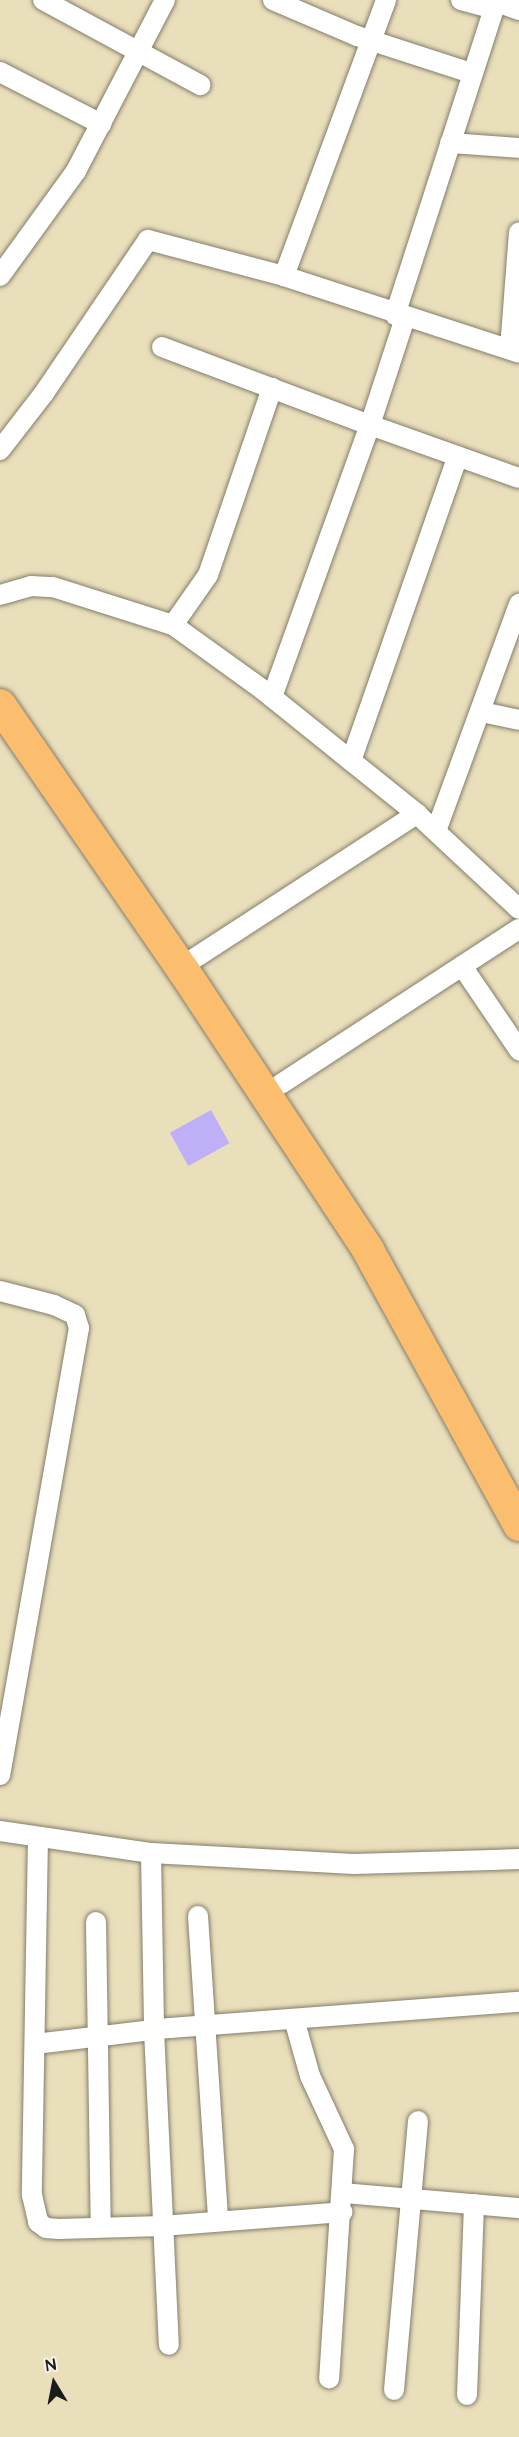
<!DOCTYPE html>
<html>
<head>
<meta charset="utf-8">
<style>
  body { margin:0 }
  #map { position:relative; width:519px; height:2437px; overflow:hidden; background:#eadfbb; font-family:"Architects Daughter",sans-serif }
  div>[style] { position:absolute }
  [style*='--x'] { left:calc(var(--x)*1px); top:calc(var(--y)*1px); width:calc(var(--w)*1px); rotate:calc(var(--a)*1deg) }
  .building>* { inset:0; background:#beaff6; transform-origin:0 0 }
  .roads { filter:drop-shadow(0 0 2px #837e6c) drop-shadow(0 0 2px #837e6c) }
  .street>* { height:20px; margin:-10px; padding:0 10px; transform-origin:10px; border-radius:10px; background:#fff }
  .primary>* { height:32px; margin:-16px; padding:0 16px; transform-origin:16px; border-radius:16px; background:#fbbd6e }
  span { translate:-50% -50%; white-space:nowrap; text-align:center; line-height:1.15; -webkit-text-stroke:5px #f7f3e8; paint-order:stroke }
  .north { position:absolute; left:24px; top:2353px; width:60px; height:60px; -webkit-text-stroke:4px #f7f3e8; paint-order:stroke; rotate:350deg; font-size:16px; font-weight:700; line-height:24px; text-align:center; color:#1c1c1c }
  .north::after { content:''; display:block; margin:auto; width:21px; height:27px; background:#1c1c1c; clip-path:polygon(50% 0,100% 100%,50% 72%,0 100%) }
</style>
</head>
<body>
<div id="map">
  <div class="building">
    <i style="left:211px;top:1110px;width:38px;height:47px;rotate:61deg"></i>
  </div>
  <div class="roads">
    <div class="street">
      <i style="--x:43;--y:0;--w:179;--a:28.4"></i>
      <i style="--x:273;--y:0;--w:91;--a:23.2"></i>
      <i style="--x:357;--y:36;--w:120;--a:18"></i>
      <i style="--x:461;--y:0;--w:34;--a:15"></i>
      <i style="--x:497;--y:2;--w:23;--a:20"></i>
      <i style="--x:0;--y:72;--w:114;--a:27.2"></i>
      <i style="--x:450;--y:143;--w:69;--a:4.1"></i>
      <i style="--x:0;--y:276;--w:130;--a:-54.1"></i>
      <i style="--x:76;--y:171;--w:193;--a:-62.5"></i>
      <i style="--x:284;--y:276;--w:294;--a:-69.7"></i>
      <i style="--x:395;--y:315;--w:331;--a:-72.1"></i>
      <i style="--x:162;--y:347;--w:222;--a:20.6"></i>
      <i style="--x:370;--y:425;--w:113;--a:-71.9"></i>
      <i style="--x:510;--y:349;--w:117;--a:-85.6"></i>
      <i style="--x:0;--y:450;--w:72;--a:-52.3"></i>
      <i style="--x:44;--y:393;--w:185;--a:-55.8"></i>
      <i style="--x:148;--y:240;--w:141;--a:14.8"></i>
      <i style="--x:284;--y:276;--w:247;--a:18.1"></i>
      <i style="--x:0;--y:595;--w:32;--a:-16"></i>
      <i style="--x:31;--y:586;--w:22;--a:3"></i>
      <i style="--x:53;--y:587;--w:126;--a:17.6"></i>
      <i style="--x:173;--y:625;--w:111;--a:35.8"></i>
      <i style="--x:263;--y:690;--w:198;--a:38.8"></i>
      <i style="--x:417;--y:814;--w:139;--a:43"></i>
      <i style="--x:173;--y:625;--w:61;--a:-55"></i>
      <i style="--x:208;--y:575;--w:198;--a:-71.1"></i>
      <i style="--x:272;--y:697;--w:289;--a:-70.2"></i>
      <i style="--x:370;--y:425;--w:158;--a:19.6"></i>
      <i style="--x:482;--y:712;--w:38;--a:12"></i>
      <i style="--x:351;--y:761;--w:323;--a:-70.7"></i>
      <i style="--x:436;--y:831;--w:242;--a:-69.9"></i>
      <i style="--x:195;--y:958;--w:265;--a:-33"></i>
      <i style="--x:462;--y:966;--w:102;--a:55.8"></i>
      <i style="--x:281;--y:1084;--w:284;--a:-33.1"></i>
      <i style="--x:0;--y:1291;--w:56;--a:14.5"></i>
      <i style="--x:54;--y:1305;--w:23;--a:25"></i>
      <i style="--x:75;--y:1315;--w:14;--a:73"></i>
      <i style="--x:79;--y:1328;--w:454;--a:100"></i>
      <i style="--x:0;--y:1831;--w:153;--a:8.3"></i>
      <i style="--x:151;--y:1853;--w:203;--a:3.1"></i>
      <i style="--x:354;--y:1864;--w:165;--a:-1.7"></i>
      <i style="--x:38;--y:1837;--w:358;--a:91"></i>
      <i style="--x:32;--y:2195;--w:28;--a:77"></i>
      <i style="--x:38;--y:2222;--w:10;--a:37"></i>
      <i style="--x:46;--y:2228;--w:13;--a:4"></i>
      <i style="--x:59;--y:2229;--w:103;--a:-1.7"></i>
      <i style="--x:162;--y:2226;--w:181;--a:-4.4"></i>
      <i style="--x:151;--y:1853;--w:177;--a:89"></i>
      <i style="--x:154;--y:2030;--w:315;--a:87.3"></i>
      <i style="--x:198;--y:1916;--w:305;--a:86.2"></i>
      <i style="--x:96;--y:1922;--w:305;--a:89.1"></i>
      <i style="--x:294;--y:2019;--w:59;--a:74.3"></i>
      <i style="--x:310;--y:2076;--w:81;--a:65"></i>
      <i style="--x:344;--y:2149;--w:230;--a:93.7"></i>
      <i style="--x:35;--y:2044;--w:136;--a:-6.8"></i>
      <i style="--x:170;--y:2028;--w:350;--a:-4.3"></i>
      <i style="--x:343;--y:2193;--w:177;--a:4.9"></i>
      <i style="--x:394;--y:2390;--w:270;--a:-84.9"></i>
      <i style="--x:467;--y:2395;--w:191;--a:-87.9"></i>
    </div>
    <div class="primary">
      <i style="--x:0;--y:705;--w:322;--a:55.4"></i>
      <i style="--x:183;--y:970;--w:336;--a:56.5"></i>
      <i style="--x:368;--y:1250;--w:314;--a:61.2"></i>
    </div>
  </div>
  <div class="north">N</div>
</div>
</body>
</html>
